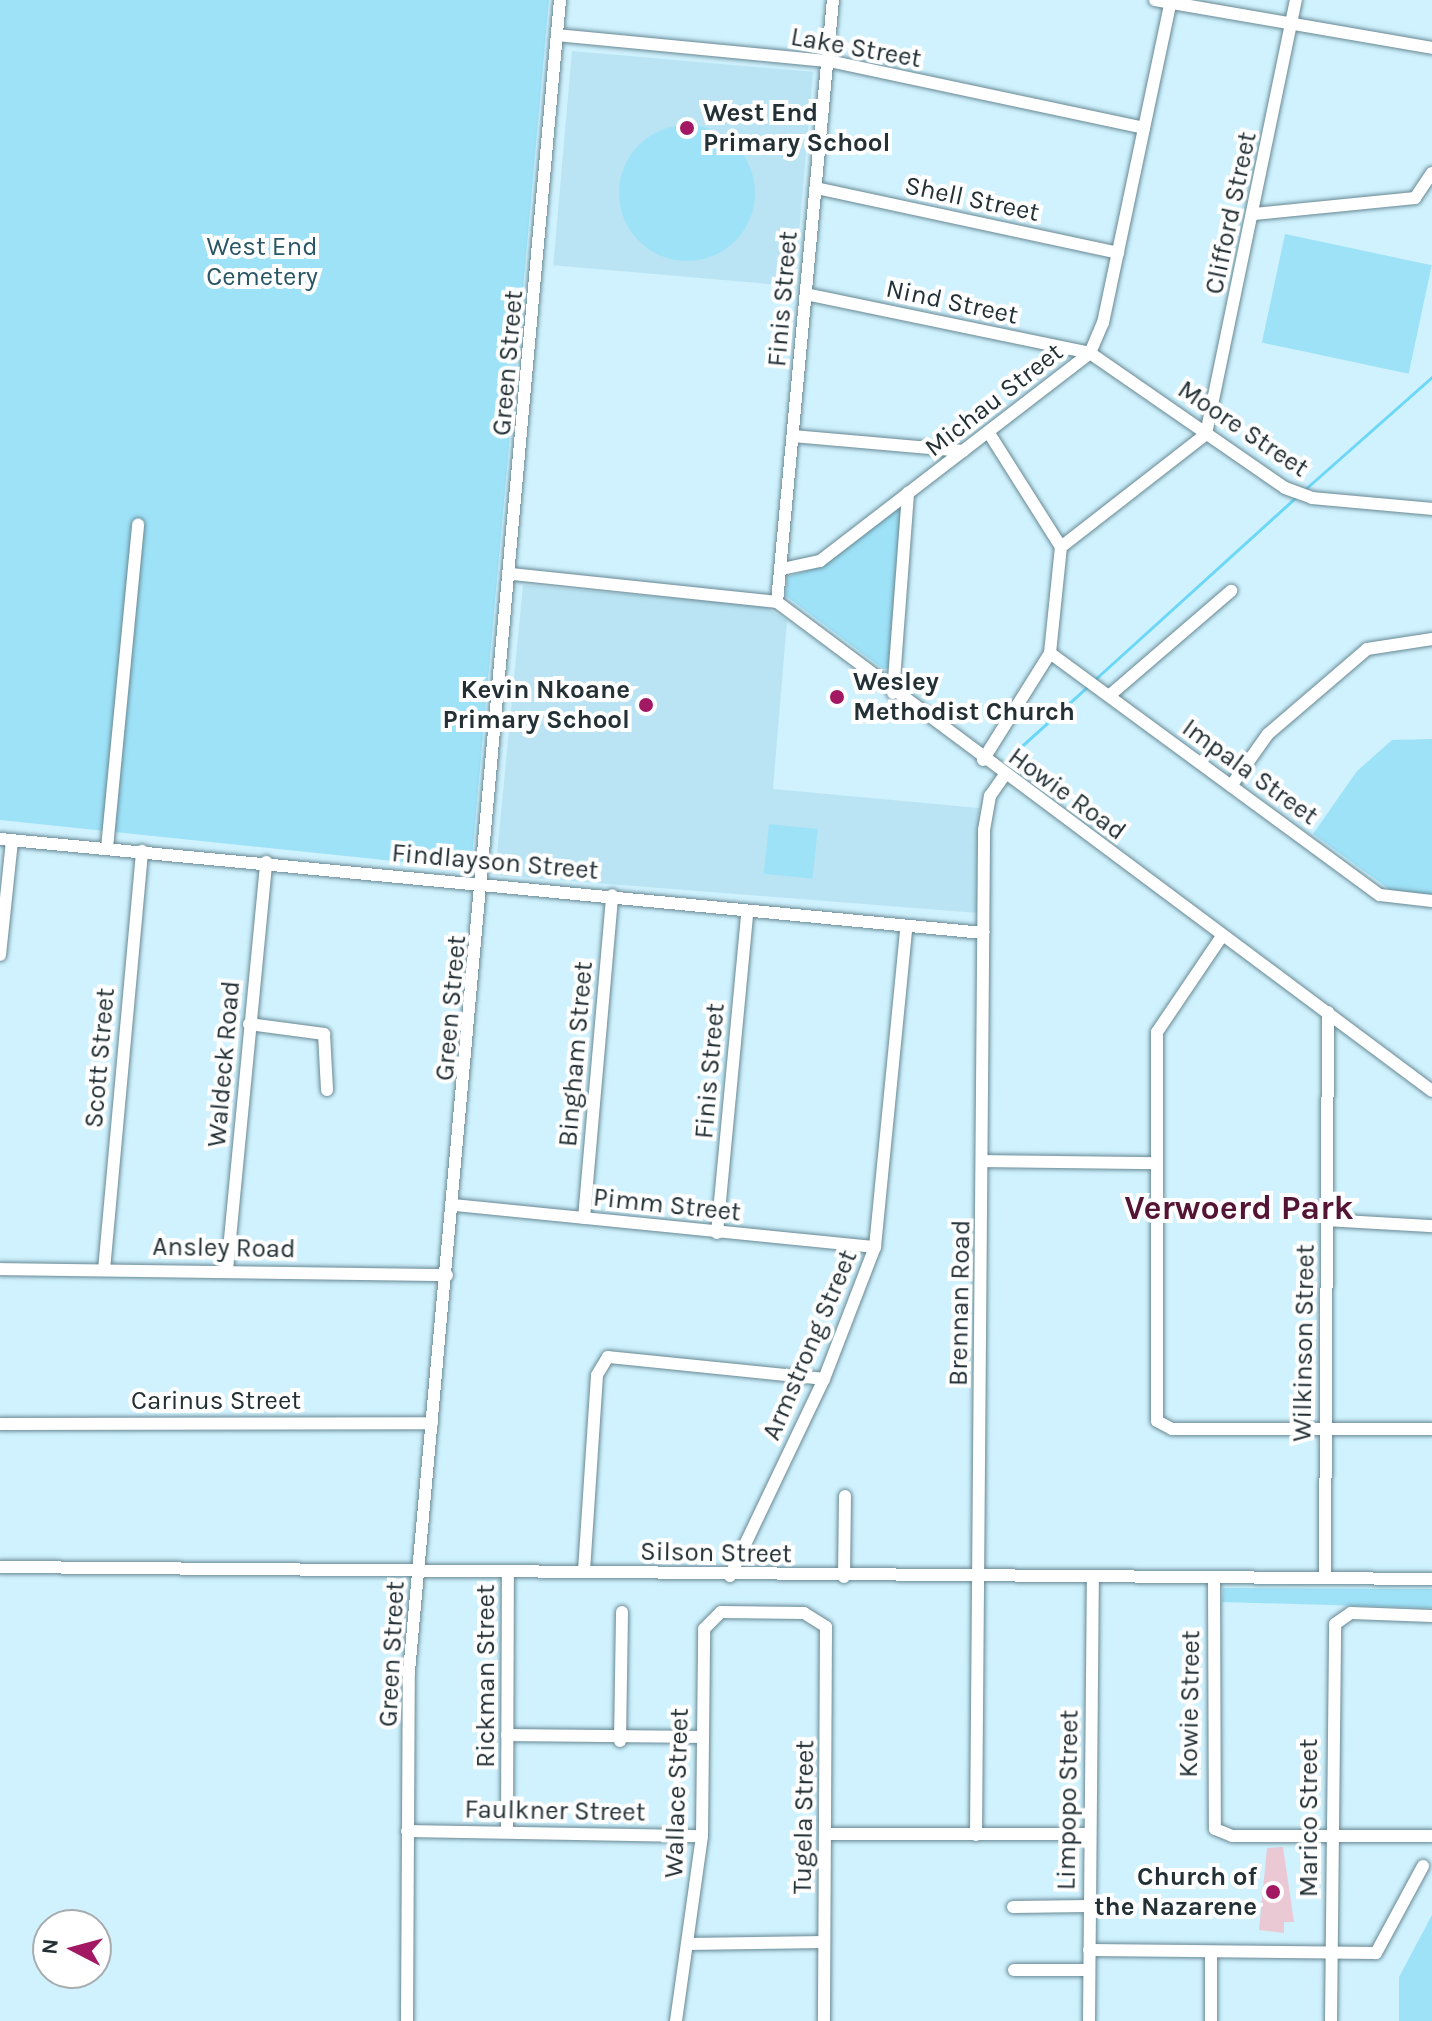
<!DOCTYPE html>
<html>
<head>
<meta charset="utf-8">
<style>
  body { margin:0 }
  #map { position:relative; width:1432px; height:2021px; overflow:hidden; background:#cff2fe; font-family:Karla,sans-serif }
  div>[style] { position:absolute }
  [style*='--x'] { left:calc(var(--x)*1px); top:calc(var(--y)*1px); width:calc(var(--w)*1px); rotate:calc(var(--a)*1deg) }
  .built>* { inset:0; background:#bae4f3; transform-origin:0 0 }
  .green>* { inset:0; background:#9ee2f8; transform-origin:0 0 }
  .round { border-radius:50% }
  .stream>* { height:3px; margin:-1.5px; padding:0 1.5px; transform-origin:1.5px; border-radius:1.5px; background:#6cd7f7 }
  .building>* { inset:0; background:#eac9d5 }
  .roads { filter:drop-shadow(0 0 2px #688893) drop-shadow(0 0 2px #688893) }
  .minor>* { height:12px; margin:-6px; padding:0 6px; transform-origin:6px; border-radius:6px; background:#fff }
  .dots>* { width:22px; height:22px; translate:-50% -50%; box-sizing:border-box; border:4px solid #fff; border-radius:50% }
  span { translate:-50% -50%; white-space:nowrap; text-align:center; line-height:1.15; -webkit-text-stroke:8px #fff; paint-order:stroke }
  .street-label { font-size:26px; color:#233035 }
  .poi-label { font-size:26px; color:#233035; font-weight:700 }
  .left { translate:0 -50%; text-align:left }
  .right { translate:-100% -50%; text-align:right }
  .park-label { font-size:26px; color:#285664 }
  .district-label { font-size:34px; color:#541434; font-weight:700 }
  .north { position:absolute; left:32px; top:1909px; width:80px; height:80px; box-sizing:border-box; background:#fff; border:2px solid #a7acae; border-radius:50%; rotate:276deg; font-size:22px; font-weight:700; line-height:32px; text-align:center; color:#233035 }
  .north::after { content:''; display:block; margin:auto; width:28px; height:36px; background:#a21863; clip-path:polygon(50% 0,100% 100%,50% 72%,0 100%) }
</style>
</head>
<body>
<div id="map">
  <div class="built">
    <i style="left:572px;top:51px;width:242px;height:215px;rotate:5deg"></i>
    <i style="clip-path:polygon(523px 585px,765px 606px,787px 621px,773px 789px,979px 808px,978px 913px,495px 875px)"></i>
  </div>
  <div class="green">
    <i style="clip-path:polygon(0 0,549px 0,471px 869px,0 820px)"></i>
    <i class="round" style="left:619px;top:125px;width:136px;height:136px"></i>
    <i style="left:1285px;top:234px;width:150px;height:111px;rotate:12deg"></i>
    <i style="clip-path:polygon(902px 503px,891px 668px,883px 669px,786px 596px,787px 577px,819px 567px)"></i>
    <i style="clip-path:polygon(1432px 739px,1432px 897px,1400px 897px,1313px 834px,1357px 771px,1392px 740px)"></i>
    <i style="left:769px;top:824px;width:49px;height:50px;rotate:6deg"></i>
    <i style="clip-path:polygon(1223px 1588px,1432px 1589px,1432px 1608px,1222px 1602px)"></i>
    <i style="clip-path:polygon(1432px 1915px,1432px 2021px,1399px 2021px,1399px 1977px)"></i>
  </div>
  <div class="stream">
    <i style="--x:1303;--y:491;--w:172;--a:-41.5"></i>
    <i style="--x:1092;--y:682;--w:277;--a:-42.2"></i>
    <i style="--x:1004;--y:762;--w:112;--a:-42.1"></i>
  </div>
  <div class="building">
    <i style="clip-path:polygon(1283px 1847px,1294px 1922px,1284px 1922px,1284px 1933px,1259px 1930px,1267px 1848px)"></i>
  </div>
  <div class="roads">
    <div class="minor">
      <i style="--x:1155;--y:0;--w:281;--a:9.8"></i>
      <i style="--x:557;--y:35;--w:273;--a:5.5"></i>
      <i style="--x:829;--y:61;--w:322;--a:12"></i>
      <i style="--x:816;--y:188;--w:309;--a:12.1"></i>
      <i style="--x:1254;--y:214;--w:162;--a:-5.7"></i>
      <i style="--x:1415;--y:198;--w:30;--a:-56"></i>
      <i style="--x:806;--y:294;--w:290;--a:11.7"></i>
      <i style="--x:1090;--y:353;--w:237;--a:34.7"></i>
      <i style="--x:1285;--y:488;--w:29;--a:20"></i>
      <i style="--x:1312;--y:498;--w:121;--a:5.2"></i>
      <i style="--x:793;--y:436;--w:171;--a:5"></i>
      <i style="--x:1061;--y:547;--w:184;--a:-37.9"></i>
      <i style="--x:1206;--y:434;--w:443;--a:-78.3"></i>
      <i style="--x:782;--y:569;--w:39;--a:-12"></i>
      <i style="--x:820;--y:561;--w:341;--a:-37.6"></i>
      <i style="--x:1090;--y:353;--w:33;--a:-67"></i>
      <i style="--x:1103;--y:323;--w:330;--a:-78.1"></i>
      <i style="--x:512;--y:574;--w:266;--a:6"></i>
      <i style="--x:777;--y:602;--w:817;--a:36.74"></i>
      <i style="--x:777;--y:602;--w:605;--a:-84.69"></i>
      <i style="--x:1050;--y:653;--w:409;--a:36.3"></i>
      <i style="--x:1380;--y:895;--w:52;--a:6.6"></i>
      <i style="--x:893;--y:693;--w:201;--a:-85.7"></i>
      <i style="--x:1110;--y:695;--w:160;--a:-40.7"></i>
      <i style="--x:983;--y:760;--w:126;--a:-57.9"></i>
      <i style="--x:1050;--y:653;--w:107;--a:-84.1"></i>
      <i style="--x:1061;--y:547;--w:135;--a:-122.3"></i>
      <i style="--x:1231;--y:786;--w:64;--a:-54.6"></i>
      <i style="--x:1268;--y:734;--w:130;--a:-40.6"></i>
      <i style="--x:1367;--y:649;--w:66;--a:-8.7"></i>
      <i style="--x:0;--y:839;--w:988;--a:5.46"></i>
      <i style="--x:107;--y:848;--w:325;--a:-84.5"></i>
      <i style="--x:1222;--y:936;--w:116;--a:124.1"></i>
      <i style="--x:1157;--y:1032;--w:389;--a:90"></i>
      <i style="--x:1157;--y:1421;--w:17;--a:28"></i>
      <i style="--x:1172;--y:1429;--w:260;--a:0"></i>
      <i style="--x:0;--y:955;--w:115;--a:-84"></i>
      <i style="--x:249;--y:1024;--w:76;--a:7.6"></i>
      <i style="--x:324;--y:1034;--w:56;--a:86.9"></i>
      <i style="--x:983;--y:1161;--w:171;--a:0.7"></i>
      <i style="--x:454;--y:1205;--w:423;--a:5.7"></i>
      <i style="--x:584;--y:1218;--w:324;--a:-85"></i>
      <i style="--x:1327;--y:1220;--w:105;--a:3.3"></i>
      <i style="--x:717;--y:1233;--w:321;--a:-84.6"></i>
      <i style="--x:0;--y:1269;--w:447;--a:0.8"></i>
      <i style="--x:104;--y:1270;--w:421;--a:-84.8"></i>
      <i style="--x:227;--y:1270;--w:410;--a:-84.5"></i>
      <i style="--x:0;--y:1424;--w:432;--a:-0.1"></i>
      <i style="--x:0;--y:1567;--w:1432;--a:0.48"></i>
      <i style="--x:584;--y:1571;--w:196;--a:-86.2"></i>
      <i style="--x:597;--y:1375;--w:21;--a:-59"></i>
      <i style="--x:608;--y:1357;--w:217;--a:5.8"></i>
      <i style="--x:730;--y:1576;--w:218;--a:-64.5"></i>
      <i style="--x:824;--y:1379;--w:142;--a:-68.9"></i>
      <i style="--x:875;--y:1247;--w:321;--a:-84.4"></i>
      <i style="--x:844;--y:1577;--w:81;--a:-89.3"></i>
      <i style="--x:1214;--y:1578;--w:251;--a:89.8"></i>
      <i style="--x:1215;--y:1829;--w:18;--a:22"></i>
      <i style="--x:1232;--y:1836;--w:200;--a:0"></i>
      <i style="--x:1325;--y:1578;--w:566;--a:-89.7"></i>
      <i style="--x:507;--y:1735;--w:196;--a:0.6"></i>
      <i style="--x:620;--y:1741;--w:129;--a:-89.1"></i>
      <i style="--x:407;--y:1831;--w:295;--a:1"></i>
      <i style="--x:507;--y:1831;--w:260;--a:-89.8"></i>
      <i style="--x:826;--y:1834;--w:263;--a:0"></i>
      <i style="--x:976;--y:1835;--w:1005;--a:-89.54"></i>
      <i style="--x:984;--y:830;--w:35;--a:-80"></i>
      <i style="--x:990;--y:796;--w:24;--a:-55"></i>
      <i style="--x:1013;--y:1907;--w:76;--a:-0.8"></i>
      <i style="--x:687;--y:1944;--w:137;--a:-0.8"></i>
      <i style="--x:1089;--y:1950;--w:287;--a:0.6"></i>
      <i style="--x:1376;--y:1953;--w:99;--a:-61.6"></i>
      <i style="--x:1014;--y:1970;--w:75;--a:0"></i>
      <i style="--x:407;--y:2021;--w:349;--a:-89.7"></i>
      <i style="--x:409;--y:1672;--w:1679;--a:-84.84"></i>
      <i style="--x:676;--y:2021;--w:187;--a:-82"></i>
      <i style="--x:702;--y:1836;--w:207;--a:-89.4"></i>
      <i style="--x:704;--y:1629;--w:24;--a:-45"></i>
      <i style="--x:721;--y:1612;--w:83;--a:0.7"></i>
      <i style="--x:804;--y:1613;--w:26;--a:32"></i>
      <i style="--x:826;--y:1627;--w:394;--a:90.3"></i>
      <i style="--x:1089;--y:2021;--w:442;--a:-89.5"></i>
      <i style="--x:1211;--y:2021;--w:67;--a:-90"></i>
      <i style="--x:1331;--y:2021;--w:397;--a:-89.4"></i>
      <i style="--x:1335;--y:1624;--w:19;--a:-35"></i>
      <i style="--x:1351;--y:1613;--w:81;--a:2.1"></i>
    </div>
  </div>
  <div class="dots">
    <i style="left:687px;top:128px;background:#a21863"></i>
    <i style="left:837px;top:697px;background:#a21863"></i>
    <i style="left:646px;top:705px;background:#a21863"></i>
    <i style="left:1273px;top:1892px;background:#a21863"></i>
  </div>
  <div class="street-label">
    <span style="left:856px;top:48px;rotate:10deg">Lake Street</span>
    <span style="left:972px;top:199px;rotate:12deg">Shell Street</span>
    <span style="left:1231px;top:213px;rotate:-78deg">Clifford Street</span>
    <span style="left:783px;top:299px;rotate:-85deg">Finis Street</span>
    <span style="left:952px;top:302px;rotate:12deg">Nind Street</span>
    <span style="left:508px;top:363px;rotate:-85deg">Green Street</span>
    <span style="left:994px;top:400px;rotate:-38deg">Michau Street</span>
    <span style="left:1243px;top:429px;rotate:34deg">Moore Street</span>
    <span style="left:1250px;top:772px;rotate:36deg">Impala Street</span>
    <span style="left:1067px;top:794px;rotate:36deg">Howie Road</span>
    <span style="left:495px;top:862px;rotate:5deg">Findlayson Street</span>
    <span style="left:451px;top:1008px;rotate:-85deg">Green Street</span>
    <span style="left:576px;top:1054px;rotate:-85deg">Bingham Street</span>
    <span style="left:100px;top:1058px;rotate:-85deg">Scott Street</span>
    <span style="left:224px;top:1064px;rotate:-85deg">Waldeck Road</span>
    <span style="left:710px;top:1071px;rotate:-85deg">Finis Street</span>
    <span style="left:667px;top:1205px;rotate:6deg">Pimm Street</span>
    <span style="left:224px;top:1248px;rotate:1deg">Ansley Road</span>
    <span style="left:960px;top:1303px;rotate:-89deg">Brennan Road</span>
    <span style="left:1304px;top:1343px;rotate:-89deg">Wilkinson Street</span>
    <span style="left:810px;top:1345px;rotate:-67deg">Armstrong Street</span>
    <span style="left:216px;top:1401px">Carinus Street</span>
    <span style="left:716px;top:1553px;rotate:1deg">Silson Street</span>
    <span style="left:392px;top:1654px;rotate:-87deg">Green Street</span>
    <span style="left:486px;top:1676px;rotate:-90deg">Rickman Street</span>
    <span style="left:1190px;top:1704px;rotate:-89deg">Kowie Street</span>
    <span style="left:677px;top:1793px;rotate:-88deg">Wallace Street</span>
    <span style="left:1068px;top:1800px;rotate:-89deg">Limpopo Street</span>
    <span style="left:555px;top:1811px;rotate:1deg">Faulkner Street</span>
    <span style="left:804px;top:1817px;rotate:-89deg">Tugela Street</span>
    <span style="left:1309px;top:1818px;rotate:-90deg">Marico Street</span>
  </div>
  <div class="poi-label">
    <span class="left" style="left:703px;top:128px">West End<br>Primary School</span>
    <span class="left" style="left:853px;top:697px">Wesley<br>Methodist Church</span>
    <span class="right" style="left:630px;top:705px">Kevin Nkoane<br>Primary School</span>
    <span class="right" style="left:1257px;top:1892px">Church of<br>the Nazarene</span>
  </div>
  <div class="park-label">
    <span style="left:262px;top:262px">West End<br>Cemetery</span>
  </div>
  <div class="district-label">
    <span style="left:1239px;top:1209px">Verwoerd Park</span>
  </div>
  <div class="north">N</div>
</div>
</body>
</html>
